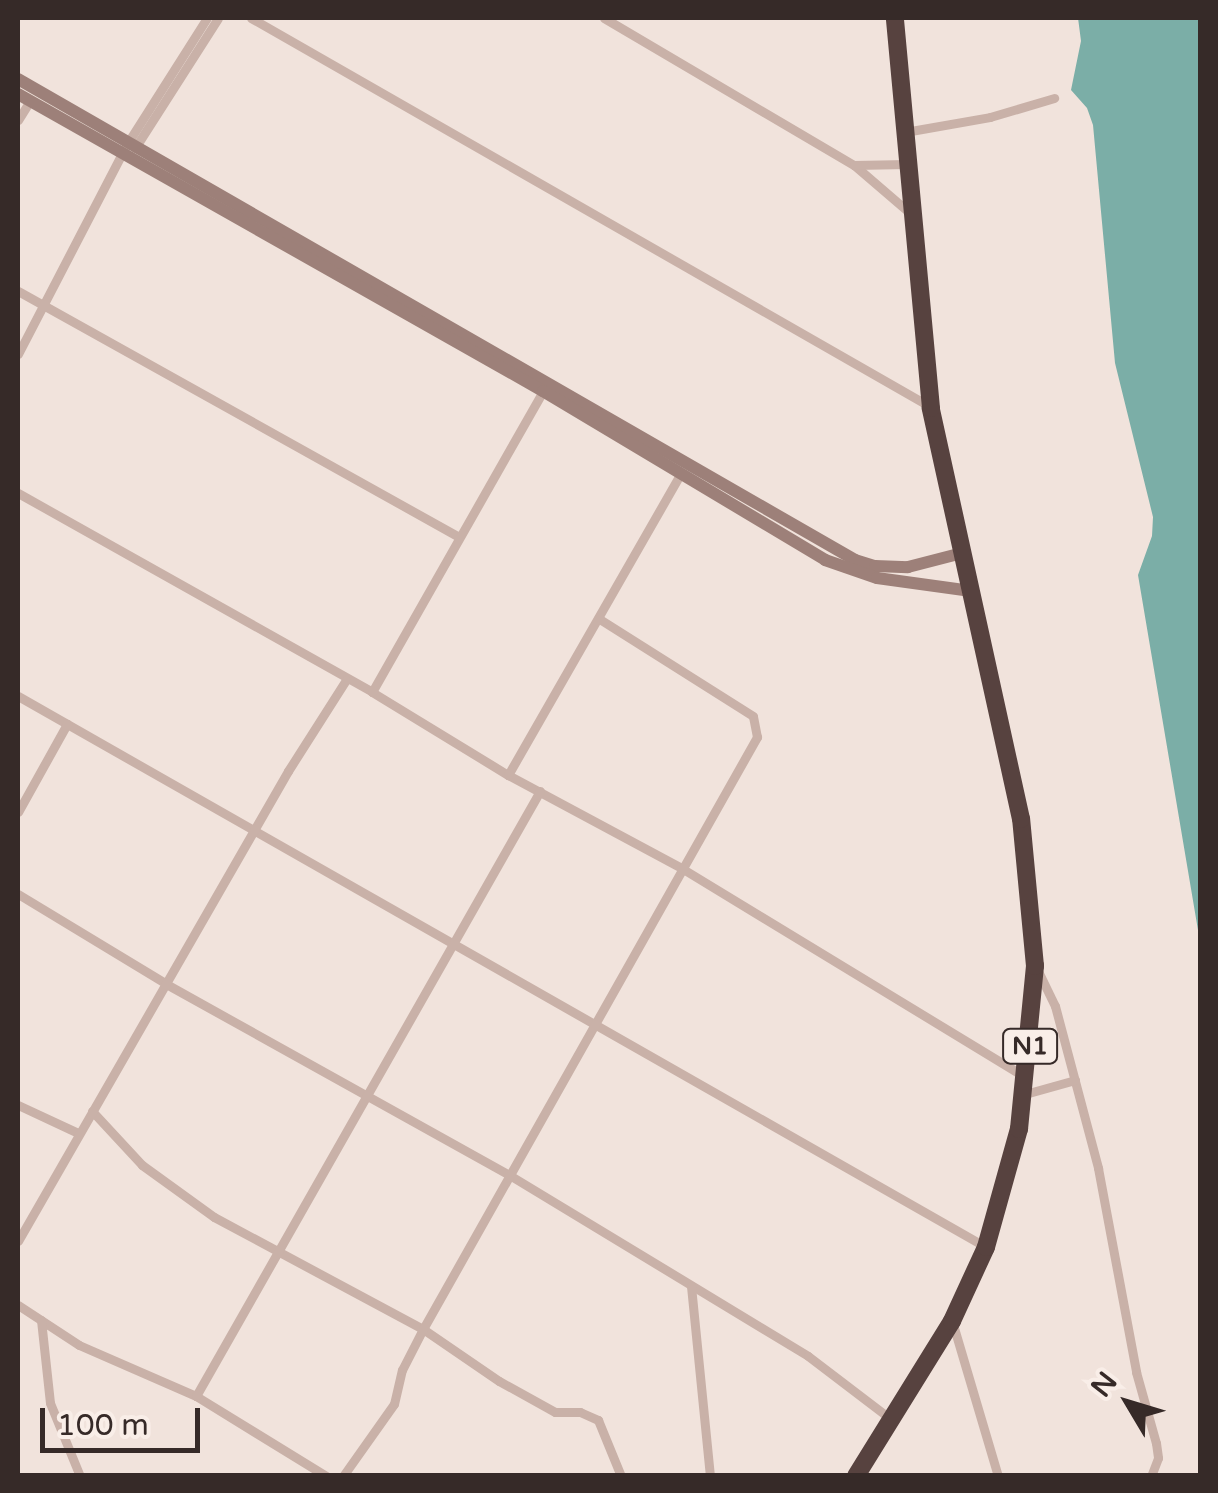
<!DOCTYPE html>
<html>
<head>
<meta charset="utf-8">
<style>
  body { margin:0 }
  #map { position:relative; width:1218px; height:1493px; overflow:hidden; background:#f1e3dc; font-family:"Varela Round",sans-serif }
  div>[style] { position:absolute }
  [style*='--x'] { left:calc(var(--x)*1px); top:calc(var(--y)*1px); width:calc(var(--w)*1px); rotate:calc(var(--a)*1deg) }
  .water>* { inset:0; background:#7baea7 }
  .street>* { height:9px; margin:-4.5px; padding:0 4.5px; transform-origin:4.5px; border-radius:4.5px; background:#c9b1a8 }
  .secondary>* { height:12px; margin:-6px; padding:0 6px; transform-origin:6px; border-radius:6px; background:#9d8079 }
  .highway>* { height:18px; margin:-9px; padding:0 9px; transform-origin:9px; border-radius:9px; background:#57423f }
  span { translate:-50% -50%; white-space:nowrap; text-align:center; line-height:1.15; -webkit-text-stroke:10px #f9eee8; paint-order:stroke }
  .shield-label span { padding:2px 8px; background:#f9eee8; border:2px solid; border-radius:8px; -webkit-text-stroke-width:0 }
  .shield-label { font-size:25px; color:#362a28; font-weight:700 }
  .frame { position:absolute; inset:0; border:20px solid #362a28; pointer-events:none }
  .north { position:absolute; left:1078px; top:1353px; width:100px; height:100px; -webkit-text-stroke:8px #f9eee8; paint-order:stroke; rotate:308deg; font-size:28px; font-weight:700; line-height:40px; text-align:center; color:#362a28 }
  .north::after { content:''; display:block; margin:auto; width:35px; height:45px; background:#362a28; clip-path:polygon(50% 0,100% 100%,50% 72%,0 100%) }
  .scale { position:absolute; left:40px; top:1408px; width:160px; height:45px; box-sizing:border-box; border:5px solid #362a28; border-top:0; padding-left:12px; font-size:30px; line-height:35px; white-space:nowrap; color:#362a28; -webkit-text-stroke:8px #f9eee8; paint-order:stroke }
</style>
</head>
<body>
<div id="map">
  <div class="water">
    <i style="clip-path:polygon(1078px 18px,1200px 18px,1200px 942px,1138px 575px,1152px 536px,1153px 517px,1115px 363px,1093px 125px,1087px 108px,1071px 90px,1081px 41px)"></i>
  </div>
  <div class="street">
    <i style="--x:251;--y:18;--w:781;--a:29.78"></i>
    <i style="--x:604;--y:18;--w:290;--a:30.5"></i>
    <i style="--x:854;--y:165;--w:75;--a:40.7"></i>
    <i style="--x:18;--y:120;--w:22;--a:-58"></i>
    <i style="--x:905;--y:132;--w:86;--a:-10"></i>
    <i style="--x:990;--y:117;--w:67;--a:-16.5"></i>
    <i style="--x:135;--y:148;--w:154;--a:-57.4"></i>
    <i style="--x:854;--y:165;--w:53;--a:-1.1"></i>
    <i style="--x:18;--y:291;--w:505;--a:29.15"></i>
    <i style="--x:18;--y:354;--w:237;--a:-62.6"></i>
    <i style="--x:127;--y:144;--w:149;--a:-57.6"></i>
    <i style="--x:18;--y:493;--w:406;--a:29.3"></i>
    <i style="--x:372;--y:692;--w:159;--a:31.4"></i>
    <i style="--x:508;--y:775;--w:199;--a:28.2"></i>
    <i style="--x:683;--y:869;--w:400;--a:31.3"></i>
    <i style="--x:372;--y:692;--w:346;--a:-60.4"></i>
    <i style="--x:18;--y:696;--w:1114;--a:29.65"></i>
    <i style="--x:508;--y:775;--w:348;--a:-60.2"></i>
    <i style="--x:18;--y:812;--w:101;--a:-60.9"></i>
    <i style="--x:18;--y:894;--w:175;--a:31.2"></i>
    <i style="--x:168;--y:985;--w:393;--a:29.1"></i>
    <i style="--x:511;--y:1176;--w:347;--a:31.2"></i>
    <i style="--x:808;--y:1356;--w:106;--a:37.3"></i>
    <i style="--x:1037;--y:969;--w:41;--a:64.1"></i>
    <i style="--x:1055;--y:1006;--w:168;--a:75.1"></i>
    <i style="--x:1098;--y:1168;--w:208;--a:79.4"></i>
    <i style="--x:1136;--y:1372;--w:74;--a:74.3"></i>
    <i style="--x:1156;--y:1443;--w:15;--a:82"></i>
    <i style="--x:1158;--y:1458;--w:19;--a:111"></i>
    <i style="--x:1025;--y:1094;--w:52;--a:-15.6"></i>
    <i style="--x:18;--y:1105;--w:66;--a:25"></i>
    <i style="--x:92;--y:1111;--w:74;--a:47.2"></i>
    <i style="--x:142;--y:1165;--w:89;--a:35.8"></i>
    <i style="--x:214;--y:1217;--w:237;--a:28.2"></i>
    <i style="--x:423;--y:1329;--w:92;--a:34.4"></i>
    <i style="--x:499;--y:1381;--w:64;--a:29"></i>
    <i style="--x:555;--y:1412;--w:25;--a:0"></i>
    <i style="--x:580;--y:1412;--w:20;--a:24"></i>
    <i style="--x:598;--y:1420;--w:61;--a:67.7"></i>
    <i style="--x:18;--y:1241;--w:542;--a:-60.12"></i>
    <i style="--x:288;--y:771;--w:108;--a:-57.5"></i>
    <i style="--x:691;--y:1286;--w:191;--a:84.3"></i>
    <i style="--x:18;--y:1305;--w:73;--a:33.3"></i>
    <i style="--x:79;--y:1345;--w:128;--a:23.6"></i>
    <i style="--x:196;--y:1396;--w:153;--a:31.6"></i>
    <i style="--x:41;--y:1320;--w:83;--a:83.8"></i>
    <i style="--x:50;--y:1403;--w:79;--a:67.7"></i>
    <i style="--x:952;--y:1321;--w:162;--a:73.5"></i>
    <i style="--x:196;--y:1396;--w:696;--a:-60.38"></i>
    <i style="--x:343;--y:1476;--w:88;--a:-54.7"></i>
    <i style="--x:394;--y:1404;--w:35;--a:-77"></i>
    <i style="--x:402;--y:1370;--w:46;--a:-62.9"></i>
    <i style="--x:423;--y:1329;--w:680;--a:-60.57"></i>
    <i style="--x:757;--y:737;--w:21;--a:-101"></i>
    <i style="--x:753;--y:716;--w:183;--a:-147.7"></i>
  </div>
  <div class="secondary">
    <i style="--x:18;--y:79;--w:965;--a:29.88"></i>
    <i style="--x:855;--y:560;--w:21;--a:17"></i>
    <i style="--x:875;--y:566;--w:33;--a:2"></i>
    <i style="--x:908;--y:567;--w:56;--a:-14.5"></i>
    <i style="--x:18;--y:94;--w:603;--a:29.5"></i>
    <i style="--x:543;--y:391;--w:329;--a:30.9"></i>
    <i style="--x:825;--y:560;--w:55;--a:19.1"></i>
    <i style="--x:877;--y:578;--w:95;--a:7.9"></i>
  </div>
  <div class="highway">
    <i style="--x:856;--y:1476;--w:182;--a:-58.2"></i>
    <i style="--x:952;--y:1321;--w:81;--a:-65.3"></i>
    <i style="--x:986;--y:1247;--w:123;--a:-74.4"></i>
    <i style="--x:1019;--y:1129;--w:164;--a:-84.4"></i>
    <i style="--x:1035;--y:966;--w:148;--a:-95.4"></i>
    <i style="--x:1021;--y:819;--w:421;--a:-102.4"></i>
    <i style="--x:931;--y:408;--w:392;--a:-95.3"></i>
  </div>
  <div class="shield-label">
    <span style="left:1030px;top:1046px">N1</span>
  </div>
  <div class="frame"></div>
  <div class="north">N</div>
  <div class="scale">100 m</div>
</div>
</body>
</html>
